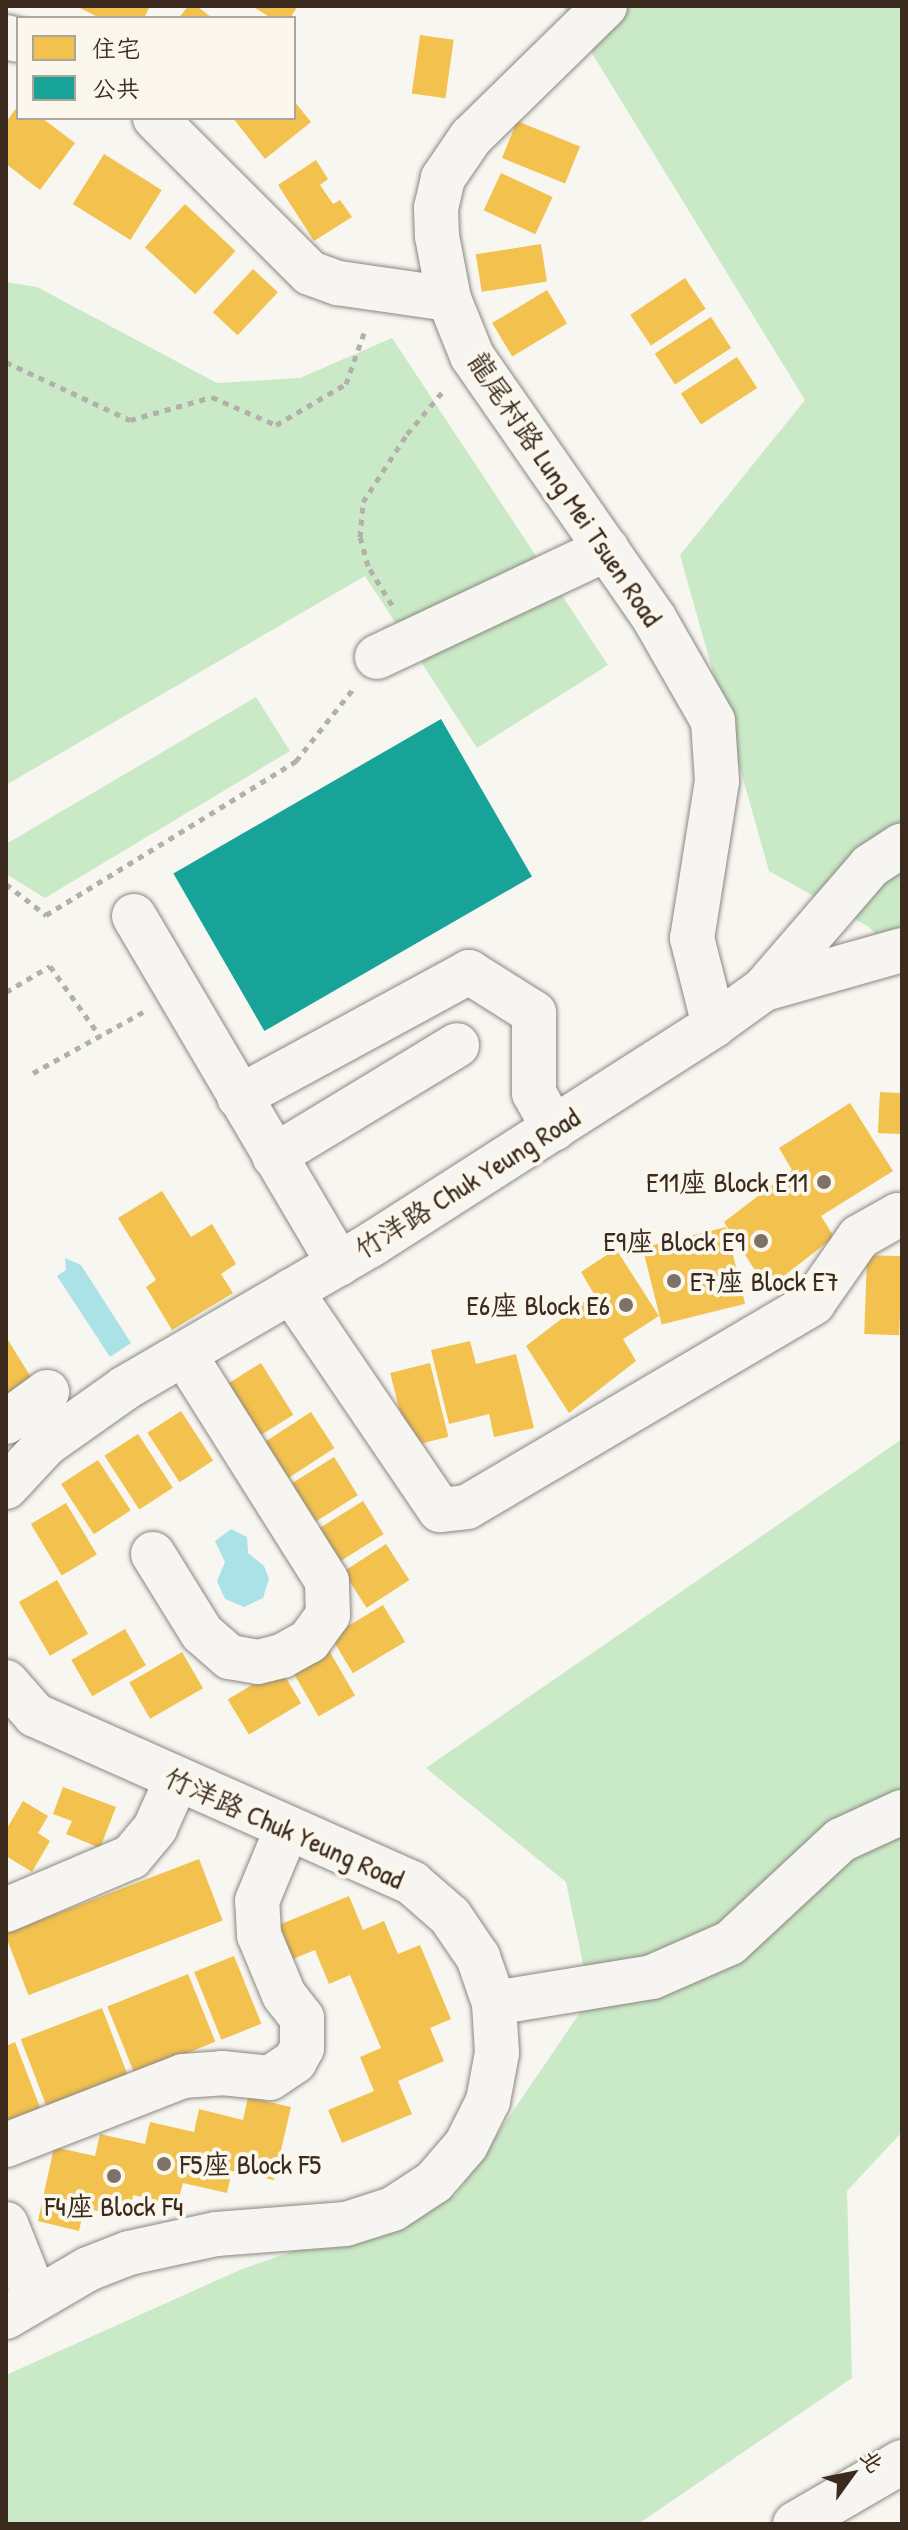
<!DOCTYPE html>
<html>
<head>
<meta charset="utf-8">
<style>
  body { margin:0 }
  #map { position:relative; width:908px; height:2530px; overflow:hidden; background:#f8f6f0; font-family:"Patrick Hand","LXGW WenKai TC",sans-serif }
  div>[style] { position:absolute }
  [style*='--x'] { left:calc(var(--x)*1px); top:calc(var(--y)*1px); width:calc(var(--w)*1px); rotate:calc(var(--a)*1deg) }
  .green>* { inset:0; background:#cae9c6 }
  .water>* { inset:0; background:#aae2e7 }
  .homes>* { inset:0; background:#f2c14e; transform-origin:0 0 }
  .public>* { inset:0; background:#17a398; transform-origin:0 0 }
  .path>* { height:5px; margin-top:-2.5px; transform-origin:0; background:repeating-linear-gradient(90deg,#b3b0ac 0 6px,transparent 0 12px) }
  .roads { filter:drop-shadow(0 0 2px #8b8781) drop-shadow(0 0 2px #8b8781) }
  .minor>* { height:44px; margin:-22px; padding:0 22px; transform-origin:22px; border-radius:22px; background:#f6f5f1 }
  .major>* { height:44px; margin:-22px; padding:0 22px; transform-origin:22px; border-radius:22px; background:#f6f5f1 }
  .dots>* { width:22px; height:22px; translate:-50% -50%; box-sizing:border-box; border:4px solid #fbf7ec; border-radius:50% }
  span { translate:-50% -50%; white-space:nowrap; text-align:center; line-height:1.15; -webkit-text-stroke:8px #fbf7ec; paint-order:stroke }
  .street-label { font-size:28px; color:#3b2a1e }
  .poi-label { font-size:28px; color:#3b2a1e }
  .right { translate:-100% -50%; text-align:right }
  .left { translate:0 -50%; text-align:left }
  .frame { position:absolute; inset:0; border:8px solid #3b2a1e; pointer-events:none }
  .legend { position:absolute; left:16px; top:16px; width:280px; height:104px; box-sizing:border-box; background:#fbf7ec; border:2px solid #aea59a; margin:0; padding:10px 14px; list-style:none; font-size:24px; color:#3b2a1e }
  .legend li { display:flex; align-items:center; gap:16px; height:40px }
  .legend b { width:40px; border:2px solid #aea59a }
  .north { position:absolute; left:812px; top:2434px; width:80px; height:80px; -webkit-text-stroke:6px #fbf7ec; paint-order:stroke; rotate:57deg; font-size:22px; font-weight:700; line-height:32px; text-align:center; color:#3b2a1e }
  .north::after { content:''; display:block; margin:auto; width:28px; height:36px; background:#3b2a1e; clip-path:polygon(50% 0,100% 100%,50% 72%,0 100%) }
</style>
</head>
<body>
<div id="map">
  <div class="green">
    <i style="clip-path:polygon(563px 6px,902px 6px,902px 961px,869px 927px,769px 871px,680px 555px,805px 400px)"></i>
    <i style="clip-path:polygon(6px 282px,37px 287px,217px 383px,300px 378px,392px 338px,608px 665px,477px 748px,365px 576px,6px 785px)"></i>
    <i style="clip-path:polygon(256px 697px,290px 751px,45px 898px,6px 874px,6px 844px)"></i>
    <i style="clip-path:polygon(902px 1439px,902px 2132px,847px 2191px,852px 2378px,638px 2524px,6px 2524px,6px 2375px,242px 2269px,456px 2195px,590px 1998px,566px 1882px,426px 1768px)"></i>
  </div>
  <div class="water">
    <i style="clip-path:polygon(65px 1258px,81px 1265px,131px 1343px,110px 1357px,57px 1276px,66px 1270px)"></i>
    <i style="clip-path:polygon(231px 1529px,247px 1537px,248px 1553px,264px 1566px,269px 1579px,263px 1598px,244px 1607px,225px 1599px,217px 1581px,225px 1562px,215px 1541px)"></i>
  </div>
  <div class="homes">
    <i style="clip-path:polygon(76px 6px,150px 6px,144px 18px,100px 18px)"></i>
    <i style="clip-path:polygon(188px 6px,197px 6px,212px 18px,179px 18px)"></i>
    <i style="clip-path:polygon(252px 6px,298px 6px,290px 18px,271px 18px)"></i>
    <i style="left:420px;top:35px;width:34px;height:59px;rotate:8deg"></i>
    <i style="clip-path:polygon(294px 101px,311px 122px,265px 159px,233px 118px,294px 118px)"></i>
    <i style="clip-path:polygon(18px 106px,18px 118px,42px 118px,75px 143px,40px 190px,6px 164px,6px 122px)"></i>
    <i style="left:517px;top:121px;width:68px;height:40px;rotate:22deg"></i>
    <i style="left:104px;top:154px;width:68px;height:59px;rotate:32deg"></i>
    <i style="clip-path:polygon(316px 160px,328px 179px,320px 185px,333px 204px,340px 200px,352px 217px,314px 241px,278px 185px)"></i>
    <i style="left:501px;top:173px;width:57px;height:41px;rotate:25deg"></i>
    <i style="left:185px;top:204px;width:69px;height:59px;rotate:43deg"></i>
    <i style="left:541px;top:244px;width:38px;height:66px;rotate:81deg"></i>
    <i style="left:253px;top:269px;width:34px;height:59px;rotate:43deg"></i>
    <i style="left:685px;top:278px;width:37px;height:66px;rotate:56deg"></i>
    <i style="left:547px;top:290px;width:39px;height:64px;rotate:59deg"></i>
    <i style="left:711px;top:317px;width:37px;height:67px;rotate:57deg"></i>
    <i style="left:737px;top:357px;width:37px;height:67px;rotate:57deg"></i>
    <i style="left:880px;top:1092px;width:22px;height:41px;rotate:3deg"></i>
    <i style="clip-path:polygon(850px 1103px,893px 1171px,821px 1216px,834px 1237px,767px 1289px,724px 1222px,792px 1170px,779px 1148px)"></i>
    <i style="clip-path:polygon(162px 1191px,191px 1237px,212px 1224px,236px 1264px,221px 1274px,233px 1293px,172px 1330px,146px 1287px,156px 1280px,118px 1218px)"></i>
    <i style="left:726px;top:1227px;width:79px;height:86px;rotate:76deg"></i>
    <i style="clip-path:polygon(616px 1249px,659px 1316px,623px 1339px,636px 1361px,569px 1413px,526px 1346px,594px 1294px,581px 1272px)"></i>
    <i style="left:867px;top:1255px;width:35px;height:79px;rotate:2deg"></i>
    <i style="clip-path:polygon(6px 1337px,34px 1382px,6px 1400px)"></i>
    <i style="clip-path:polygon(470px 1341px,476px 1364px,516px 1354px,534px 1428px,494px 1437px,489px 1414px,449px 1424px,431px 1350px)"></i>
    <i style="left:261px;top:1363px;width:61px;height:42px;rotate:58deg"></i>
    <i style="left:430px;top:1363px;width:76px;height:41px;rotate:76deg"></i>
    <i style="left:181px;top:1411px;width:59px;height:40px;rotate:57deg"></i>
    <i style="left:311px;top:1412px;width:43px;height:58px;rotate:57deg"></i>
    <i style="left:138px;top:1434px;width:64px;height:40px;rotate:57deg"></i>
    <i style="left:334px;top:1457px;width:45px;height:52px;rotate:58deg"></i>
    <i style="left:98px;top:1460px;width:60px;height:44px;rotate:57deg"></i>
    <i style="left:363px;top:1501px;width:39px;height:56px;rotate:58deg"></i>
    <i style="left:66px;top:1503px;width:60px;height:41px;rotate:59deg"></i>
    <i style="left:386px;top:1544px;width:43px;height:51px;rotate:57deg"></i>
    <i style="left:57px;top:1580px;width:62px;height:44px;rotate:60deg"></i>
    <i style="left:383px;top:1605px;width:43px;height:61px;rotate:59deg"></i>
    <i style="left:125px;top:1629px;width:42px;height:62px;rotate:60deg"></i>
    <i style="left:323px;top:1640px;width:64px;height:42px;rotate:60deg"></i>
    <i style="left:182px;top:1652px;width:42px;height:61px;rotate:60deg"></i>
    <i style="left:280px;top:1668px;width:41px;height:61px;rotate:59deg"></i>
    <i style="clip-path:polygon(63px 1787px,116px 1807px,100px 1848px,66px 1834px,72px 1821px,53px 1814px)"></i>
    <i style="clip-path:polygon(23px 1801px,48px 1816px,38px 1833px,50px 1841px,32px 1872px,6px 1856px,6px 1830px)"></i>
    <i style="left:199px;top:1859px;width:66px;height:208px;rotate:69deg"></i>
    <i style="clip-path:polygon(349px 1896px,363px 1930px,384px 1921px,398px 1954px,420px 1945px,451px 2019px,430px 2028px,444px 2061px,398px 2081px,412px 2114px,342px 2143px,328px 2110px,374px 2091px,360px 2057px,381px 2048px,350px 1975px,329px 1984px,315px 1950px,293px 1959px,279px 1925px)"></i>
    <i style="left:234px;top:1956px;width:73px;height:43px;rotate:68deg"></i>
    <i style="left:188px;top:1974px;width:73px;height:87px;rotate:68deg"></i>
    <i style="left:102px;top:2008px;width:73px;height:87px;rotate:69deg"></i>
    <i style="clip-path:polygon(15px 2042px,41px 2110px,6px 2123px,6px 2046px)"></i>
    <i style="clip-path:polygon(248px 2097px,291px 2107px,274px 2180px,232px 2171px,227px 2193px,183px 2183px,177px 2205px,133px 2195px,129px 2218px,84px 2208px,79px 2231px,38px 2221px,54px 2147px,95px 2156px,100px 2134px,145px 2144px,150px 2122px,194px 2132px,199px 2109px,243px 2120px)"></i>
  </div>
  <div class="public">
    <i style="left:441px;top:719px;width:182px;height:309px;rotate:60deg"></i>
  </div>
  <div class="path">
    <i style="--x:6;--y:362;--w:137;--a:25.1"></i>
    <i style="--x:130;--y:420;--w:85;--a:-15.7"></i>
    <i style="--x:212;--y:397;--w:70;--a:23.6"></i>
    <i style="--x:276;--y:425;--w:81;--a:-30.4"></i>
    <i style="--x:346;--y:384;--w:57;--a:-70.6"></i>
    <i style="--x:392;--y:605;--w:46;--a:-121.6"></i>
    <i style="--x:368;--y:566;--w:30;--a:-105"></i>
    <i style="--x:360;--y:537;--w:35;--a:-85"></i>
    <i style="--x:363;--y:502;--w:81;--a:-57.1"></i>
    <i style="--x:407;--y:434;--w:57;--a:-49.9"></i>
    <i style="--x:6;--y:884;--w:51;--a:37.8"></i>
    <i style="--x:46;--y:915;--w:294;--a:-31.6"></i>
    <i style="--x:296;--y:761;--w:92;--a:-51.6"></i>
    <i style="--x:6;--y:992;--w:51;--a:-30.6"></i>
    <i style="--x:50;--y:966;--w:86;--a:54.5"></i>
    <i style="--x:33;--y:1073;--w:126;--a:-29"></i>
  </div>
  <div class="roads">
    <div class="minor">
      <i style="--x:605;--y:6;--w:187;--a:135.6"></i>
      <i style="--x:471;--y:137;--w:50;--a:124.3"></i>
      <i style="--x:443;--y:178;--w:31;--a:103"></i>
      <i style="--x:436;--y:208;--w:28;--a:88"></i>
      <i style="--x:437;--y:236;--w:64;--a:79.2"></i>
      <i style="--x:449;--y:299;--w:61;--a:68"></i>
      <i style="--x:472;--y:356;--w:319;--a:55.2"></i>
      <i style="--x:654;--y:618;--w:119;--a:60.2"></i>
      <i style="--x:713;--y:721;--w:60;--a:86.2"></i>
      <i style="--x:717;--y:781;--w:159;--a:99"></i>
      <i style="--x:692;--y:938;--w:90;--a:75.8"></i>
      <i style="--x:6;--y:37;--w:12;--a:14"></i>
      <i style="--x:155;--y:118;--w:219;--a:45"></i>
      <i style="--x:310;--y:273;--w:30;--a:20"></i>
      <i style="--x:338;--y:283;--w:112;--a:8.2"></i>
      <i style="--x:377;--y:657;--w:254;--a:-25.2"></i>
      <i style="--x:134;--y:916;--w:404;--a:59.5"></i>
      <i style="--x:764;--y:989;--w:143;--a:-15.8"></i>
      <i style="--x:239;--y:1097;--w:262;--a:-28.5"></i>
      <i style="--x:469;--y:972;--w:77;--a:32.2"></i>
      <i style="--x:534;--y:1013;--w:80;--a:90"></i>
      <i style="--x:534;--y:1093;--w:41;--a:60.9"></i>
      <i style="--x:274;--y:1156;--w:214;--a:-31.2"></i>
      <i style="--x:291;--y:1291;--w:265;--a:55.8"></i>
      <i style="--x:440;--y:1510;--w:27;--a:-6"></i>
      <i style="--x:467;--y:1507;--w:402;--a:-30.5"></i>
      <i style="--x:813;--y:1303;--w:80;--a:-55.1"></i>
      <i style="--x:859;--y:1237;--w:45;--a:-29.4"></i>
      <i style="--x:6;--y:1422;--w:51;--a:-36.2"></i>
      <i style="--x:6;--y:1487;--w:59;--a:-47.1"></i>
      <i style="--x:46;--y:1444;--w:97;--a:-35.3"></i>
      <i style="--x:125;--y:1388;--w:286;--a:-30.2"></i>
      <i style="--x:372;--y:1244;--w:406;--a:-32.6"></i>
      <i style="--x:714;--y:1025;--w:62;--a:-35.8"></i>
      <i style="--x:764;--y:989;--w:162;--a:-49.2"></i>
      <i style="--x:870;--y:866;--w:38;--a:-33"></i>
      <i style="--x:153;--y:1554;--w:93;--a:58.2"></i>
      <i style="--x:202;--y:1633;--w:37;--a:41"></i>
      <i style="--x:230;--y:1657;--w:28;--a:10"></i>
      <i style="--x:258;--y:1662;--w:25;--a:-14"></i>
      <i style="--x:282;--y:1656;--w:31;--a:-29"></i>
      <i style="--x:309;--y:1641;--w:32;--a:-54"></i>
      <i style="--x:328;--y:1615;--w:34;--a:-92"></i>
      <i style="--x:327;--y:1581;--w:268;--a:-122.2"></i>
      <i style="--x:6;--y:1682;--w:44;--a:48.7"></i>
      <i style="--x:35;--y:1715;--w:413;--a:24"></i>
      <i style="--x:412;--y:1883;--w:50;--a:41"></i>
      <i style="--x:450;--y:1916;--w:50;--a:55.7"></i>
      <i style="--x:478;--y:1957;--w:49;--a:70.8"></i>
      <i style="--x:494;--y:2003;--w:50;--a:86.6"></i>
      <i style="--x:497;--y:2053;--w:49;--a:100.6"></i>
      <i style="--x:488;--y:2101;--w:49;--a:116.6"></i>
      <i style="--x:466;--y:2145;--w:49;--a:130.9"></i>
      <i style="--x:434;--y:2182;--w:49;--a:146.6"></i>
      <i style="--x:393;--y:2209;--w:49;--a:162.3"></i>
      <i style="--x:346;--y:2224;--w:130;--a:175.6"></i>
      <i style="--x:216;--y:2234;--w:89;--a:167.7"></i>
      <i style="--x:129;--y:2253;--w:44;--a:158.7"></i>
      <i style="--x:88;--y:2269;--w:95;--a:149.7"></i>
      <i style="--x:6;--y:1910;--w:136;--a:-23"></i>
      <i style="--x:131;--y:1857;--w:38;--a:-50"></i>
      <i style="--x:155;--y:1828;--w:51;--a:-65.9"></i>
      <i style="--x:494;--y:2003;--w:160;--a:-9.3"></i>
      <i style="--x:652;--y:1977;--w:85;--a:-23.6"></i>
      <i style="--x:730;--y:1943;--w:151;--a:-42.9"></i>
      <i style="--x:841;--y:1840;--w:67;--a:-24.7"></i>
      <i style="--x:6;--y:2145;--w:190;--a:-21.3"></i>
      <i style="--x:183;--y:2076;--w:39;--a:-4"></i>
      <i style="--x:222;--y:2073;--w:48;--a:5.9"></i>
      <i style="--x:270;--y:2078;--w:30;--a:-34"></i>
      <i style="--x:295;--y:2061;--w:15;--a:-62"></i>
      <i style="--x:302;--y:2048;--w:30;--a:-90"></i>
      <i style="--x:302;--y:2018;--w:29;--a:-128"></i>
      <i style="--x:284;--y:1995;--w:65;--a:-112.6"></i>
      <i style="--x:259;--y:1935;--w:34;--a:-93"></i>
      <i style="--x:257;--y:1901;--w:76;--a:-67.5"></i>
      <i style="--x:6;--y:2224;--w:79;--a:68.3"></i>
    </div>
    <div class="major">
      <i style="--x:795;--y:2524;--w:124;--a:-30.1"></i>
    </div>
  </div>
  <div class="dots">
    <i style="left:824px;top:1182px;background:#7d7168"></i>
    <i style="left:761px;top:1241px;background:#7d7168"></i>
    <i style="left:674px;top:1281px;background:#7d7168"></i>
    <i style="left:626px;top:1305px;background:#7d7168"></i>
    <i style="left:164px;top:2164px;background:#7d7168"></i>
    <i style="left:114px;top:2176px;background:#7d7168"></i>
  </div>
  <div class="street-label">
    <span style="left:565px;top:489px;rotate:56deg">龍尾村路 Lung Mei Tsuen Road</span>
    <span style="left:467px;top:1183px;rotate:-32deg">竹洋路 Chuk Yeung Road</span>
    <span style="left:284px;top:1828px;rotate:24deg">竹洋路 Chuk Yeung Road</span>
  </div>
  <div class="poi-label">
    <span class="right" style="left:808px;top:1182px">E11座 Block E11</span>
    <span class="right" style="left:745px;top:1241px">E9座 Block E9</span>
    <span class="left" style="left:690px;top:1281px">E7座 Block E7</span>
    <span class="right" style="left:610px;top:1305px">E6座 Block E6</span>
    <span class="left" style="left:180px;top:2164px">F5座 Block F5</span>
    <span style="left:114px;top:2206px">F4座 Block F4</span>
  </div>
  <div class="frame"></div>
  <ul class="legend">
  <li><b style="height:22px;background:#f2c14e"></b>住宅</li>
  <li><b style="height:22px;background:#17a398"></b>公共</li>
  </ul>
  <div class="north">北</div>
</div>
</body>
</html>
